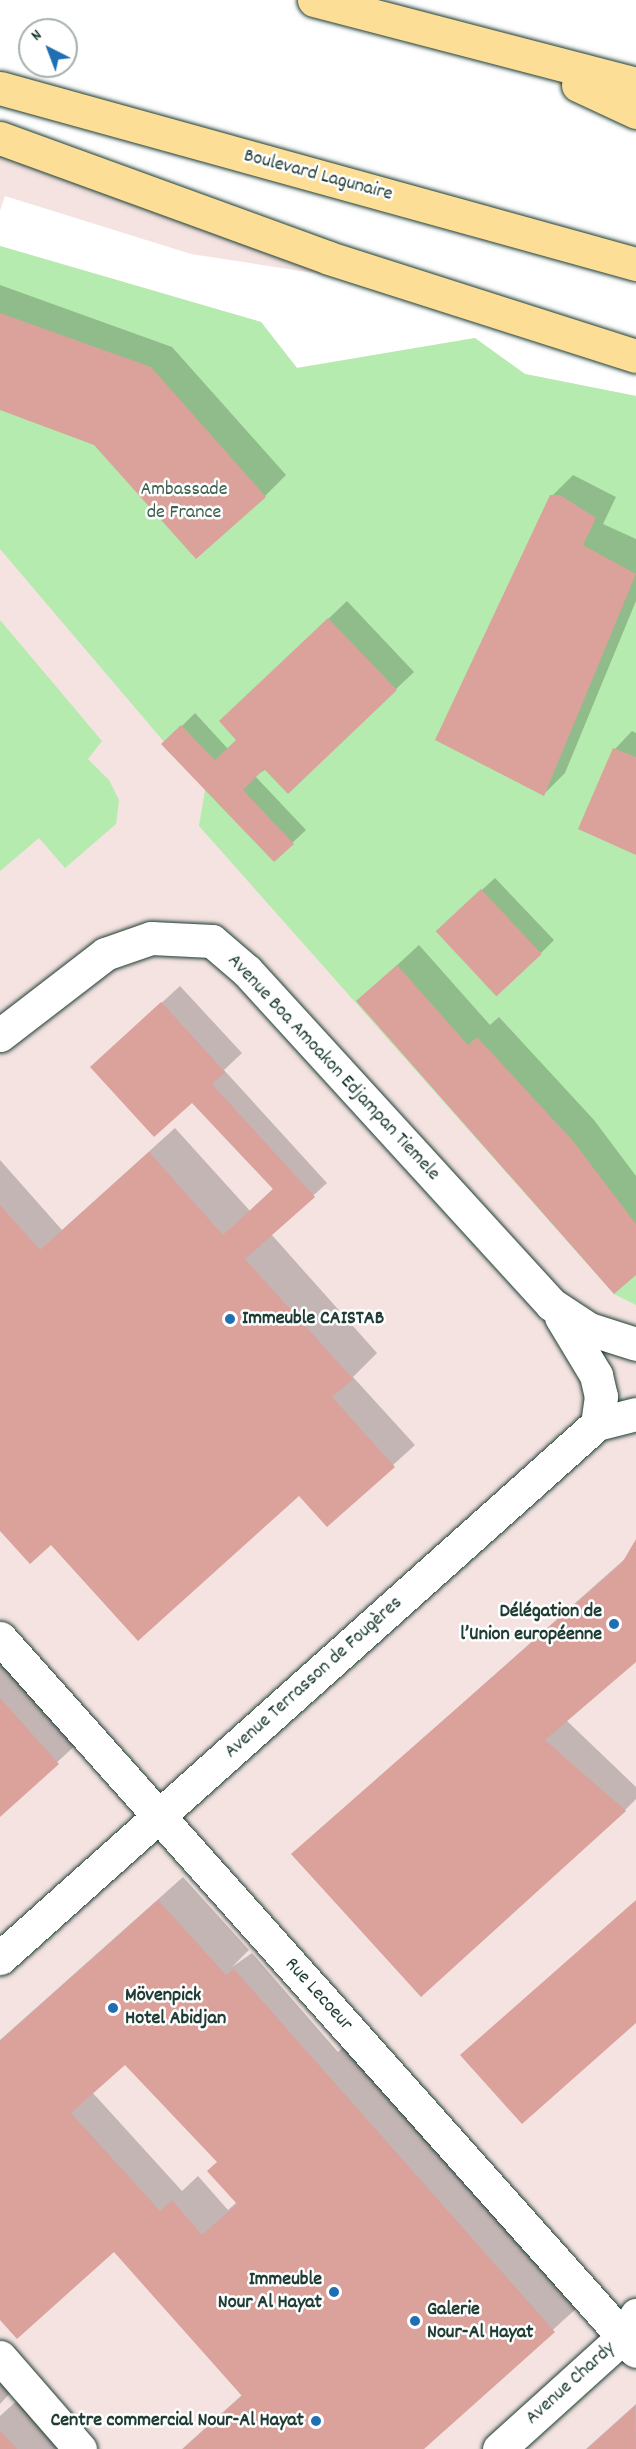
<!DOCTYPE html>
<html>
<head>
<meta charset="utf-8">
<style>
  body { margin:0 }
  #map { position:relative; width:636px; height:2449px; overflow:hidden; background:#fff; font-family:Dekko,sans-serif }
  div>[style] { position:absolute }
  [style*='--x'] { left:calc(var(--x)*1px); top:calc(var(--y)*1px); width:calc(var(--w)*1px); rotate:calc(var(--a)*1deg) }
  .built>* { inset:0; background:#f4e3e1 }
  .green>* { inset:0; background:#b5ebae }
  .shadow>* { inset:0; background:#0003 }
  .building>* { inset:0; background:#dba19b; transform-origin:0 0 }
  .roads { filter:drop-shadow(0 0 2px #1f3d34) drop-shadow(0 0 2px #1f3d34) }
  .minor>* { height:33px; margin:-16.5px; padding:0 16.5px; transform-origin:16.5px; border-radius:16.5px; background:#fff }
  .tertiary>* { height:33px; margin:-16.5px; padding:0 16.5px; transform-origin:16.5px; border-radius:16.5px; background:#fff }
  .trunk>* { height:33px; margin:-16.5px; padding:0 16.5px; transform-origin:16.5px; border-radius:16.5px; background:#fcde96 }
  .dots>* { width:16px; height:16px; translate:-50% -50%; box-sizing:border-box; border:3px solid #fff; border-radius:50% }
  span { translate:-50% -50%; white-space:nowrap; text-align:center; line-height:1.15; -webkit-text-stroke:5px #fff; paint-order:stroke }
  .street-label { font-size:20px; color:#1f3d34 }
  .park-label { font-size:20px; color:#3d604c }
  .poi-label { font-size:20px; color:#1f3d34; font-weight:700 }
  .left { translate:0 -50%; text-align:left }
  .right { translate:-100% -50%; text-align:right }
  .north { position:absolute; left:18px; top:18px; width:60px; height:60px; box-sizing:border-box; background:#fff; border:2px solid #a5b1ae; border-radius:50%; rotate:318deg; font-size:16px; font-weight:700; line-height:24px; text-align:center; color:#1f3d34 }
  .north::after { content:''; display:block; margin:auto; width:21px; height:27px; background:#1f6fb2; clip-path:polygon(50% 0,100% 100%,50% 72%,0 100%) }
</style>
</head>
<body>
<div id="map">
  <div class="built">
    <i style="clip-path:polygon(0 152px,68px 176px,326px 275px,191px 254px,5px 196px,0 211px)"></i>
    <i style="clip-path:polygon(0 246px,261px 322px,297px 368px,475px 338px,525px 374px,636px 396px,636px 2449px,0 2449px)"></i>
  </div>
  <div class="green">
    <i style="clip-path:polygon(0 246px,261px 322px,297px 368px,475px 338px,525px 374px,636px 396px,636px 1305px,614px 1294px,199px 826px,205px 790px,0 549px)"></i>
    <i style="clip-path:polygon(0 620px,102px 741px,88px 759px,109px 780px,119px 800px,116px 824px,65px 868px,39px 838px,0 871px)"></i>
  </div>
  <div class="shadow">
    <i style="clip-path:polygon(0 285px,172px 347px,286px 475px,265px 496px,0 408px)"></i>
    <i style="clip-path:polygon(573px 475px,616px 497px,603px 524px,636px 539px,636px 601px,565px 773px,544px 794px,552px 496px)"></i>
    <i style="clip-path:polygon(347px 601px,414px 672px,396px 689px,255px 776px,306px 830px,274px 860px,164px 744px,195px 713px,228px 749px,238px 739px,239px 704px)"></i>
    <i style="clip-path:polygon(632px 731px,636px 733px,636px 854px,615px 749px)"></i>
    <i style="clip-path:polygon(495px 878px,554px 940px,541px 953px,450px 919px)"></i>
    <i style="clip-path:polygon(419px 945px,490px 1025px,499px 1017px,594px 1120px,636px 1176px,636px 1273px,358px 1001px)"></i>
    <i style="clip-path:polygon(180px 986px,242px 1053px,224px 1070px,327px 1183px,271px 1234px,377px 1353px,353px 1377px,415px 1445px,327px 1525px,299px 1494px,51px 1543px,0 1529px,0 1160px,62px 1230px,175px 1128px,250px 1211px,274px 1188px,194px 1103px,110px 1050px)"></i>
    <i style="clip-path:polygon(636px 1542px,636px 1660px,566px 1720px,636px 1787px,636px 1799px,625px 1810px,293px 1854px,627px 1557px)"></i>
    <i style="clip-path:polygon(0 1654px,79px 1742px,0 1815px)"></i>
    <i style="clip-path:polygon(evenodd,183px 1877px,249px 1950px,232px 1967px,252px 1953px,338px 2052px,346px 2045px,579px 2306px,422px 2449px,182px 2449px,243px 2394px,123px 2245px,0 2318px,0 2040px,183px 1877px,126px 2063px,218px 2161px,237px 2202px,228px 2210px,198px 2176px,182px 2191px,92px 2092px,126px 2063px)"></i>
    <i style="clip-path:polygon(0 2371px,15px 2388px,0 2404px)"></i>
    <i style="clip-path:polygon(20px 2398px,65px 2449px,0 2449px,0 2416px)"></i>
    <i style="clip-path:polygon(636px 2404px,636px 2449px,586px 2449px)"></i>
  </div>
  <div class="building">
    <i style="clip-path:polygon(0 313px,151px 367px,266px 497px,196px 559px,94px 445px,0 410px)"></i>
    <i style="clip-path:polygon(550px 495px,560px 495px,596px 518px,583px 545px,636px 574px,544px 796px,435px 740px)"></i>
    <i style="clip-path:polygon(328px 618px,397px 690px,288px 794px,264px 769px,243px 790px,294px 844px,274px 862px,161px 744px,181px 725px,215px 760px,236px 740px,219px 721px)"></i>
    <i style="clip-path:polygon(613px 748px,636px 757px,636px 855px,578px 829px)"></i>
    <i style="left:481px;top:889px;width:89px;height:62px;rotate:47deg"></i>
    <i style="clip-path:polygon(397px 965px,468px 1045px,477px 1037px,573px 1141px,636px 1224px,636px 1275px,614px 1294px,356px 1001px)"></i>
    <i style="clip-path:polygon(161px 1002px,225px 1072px,212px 1084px,315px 1197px,245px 1259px,353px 1379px,332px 1397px,395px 1467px,327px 1527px,299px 1496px,138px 1641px,51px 1545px,30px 1564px,0 1531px,0 1205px,40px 1250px,149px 1152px,223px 1235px,273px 1189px,192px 1103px,154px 1137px,90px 1067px)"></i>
    <i style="clip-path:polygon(636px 1539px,636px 1662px,545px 1740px,626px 1811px,421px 1997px,291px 1854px,622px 1563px)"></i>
    <i style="clip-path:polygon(0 1698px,59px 1764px,0 1817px)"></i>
    <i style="clip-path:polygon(evenodd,158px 1900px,226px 1975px,234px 1969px,555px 2332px,424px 2449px,183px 2449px,242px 2396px,114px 2252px,17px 2339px,0 2320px,0 2041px,158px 1900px,125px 2065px,217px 2162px,207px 2171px,237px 2204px,202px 2235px,172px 2200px,160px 2211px,71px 2113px,125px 2065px)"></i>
    <i style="clip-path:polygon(636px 1900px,636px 2023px,522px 2124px,460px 2055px)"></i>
    <i style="clip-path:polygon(635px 2406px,636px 2449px,587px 2449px)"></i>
    <i style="clip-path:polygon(0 2430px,17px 2449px,0 2449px)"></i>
  </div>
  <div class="roads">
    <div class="minor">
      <i style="--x:0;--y:1638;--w:955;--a:48.27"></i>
      <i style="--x:0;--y:2357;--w:122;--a:49"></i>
      <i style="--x:499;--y:2449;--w:167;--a:-42.1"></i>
      <i style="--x:623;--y:2337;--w:26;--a:-59"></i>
    </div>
    <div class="tertiary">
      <i style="--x:0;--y:1035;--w:133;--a:-37.6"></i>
      <i style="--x:105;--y:954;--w:49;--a:-19.2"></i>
      <i style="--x:151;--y:938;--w:61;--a:2.8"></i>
      <i style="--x:212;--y:941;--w:46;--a:40.6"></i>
      <i style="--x:247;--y:971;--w:451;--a:47.6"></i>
      <i style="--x:551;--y:1304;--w:45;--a:33.3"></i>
      <i style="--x:589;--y:1329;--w:49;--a:17.7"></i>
      <i style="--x:561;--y:1317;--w:68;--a:58.9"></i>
      <i style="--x:596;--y:1375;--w:22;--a:77"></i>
      <i style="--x:601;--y:1396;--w:28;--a:98"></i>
      <i style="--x:0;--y:1958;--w:801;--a:-41.81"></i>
      <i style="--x:597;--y:1424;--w:40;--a:-14.4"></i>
    </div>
    <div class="trunk">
      <i style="--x:314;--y:0;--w:333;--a:14.6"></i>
      <i style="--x:578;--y:85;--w:64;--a:25"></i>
      <i style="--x:0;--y:88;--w:660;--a:15.47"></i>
      <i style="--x:0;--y:138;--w:350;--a:20"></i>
      <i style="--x:329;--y:258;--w:322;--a:17.7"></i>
    </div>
  </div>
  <div class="dots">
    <i style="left:230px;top:1319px;background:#1f6fb2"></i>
    <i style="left:614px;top:1624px;background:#1f6fb2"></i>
    <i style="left:113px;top:2008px;background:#1f6fb2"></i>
    <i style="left:334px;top:2292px;background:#1f6fb2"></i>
    <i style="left:415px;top:2321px;background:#1f6fb2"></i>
    <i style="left:316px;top:2421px;background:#1f6fb2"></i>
  </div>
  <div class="street-label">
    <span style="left:318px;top:176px;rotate:15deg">Boulevard Lagunaire</span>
    <span style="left:333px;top:1068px;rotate:47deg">Avenue Boa Amoakon Edjampan Tiemele</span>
    <span style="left:314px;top:1678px;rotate:-42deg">Avenue Terrasson de Fougères</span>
    <span style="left:318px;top:1995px;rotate:48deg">Rue Lecoeur</span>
    <span style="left:571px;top:2384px;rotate:-42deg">Avenue Chardy</span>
  </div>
  <div class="park-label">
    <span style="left:184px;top:502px">Ambassade<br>de France</span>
  </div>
  <div class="poi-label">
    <span class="left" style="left:242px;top:1319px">Immeuble CAISTAB</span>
    <span class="right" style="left:602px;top:1624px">Délégation de<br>l’Union européenne</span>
    <span class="left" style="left:125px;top:2008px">Mövenpick<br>Hotel Abidjan</span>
    <span class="right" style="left:322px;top:2292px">Immeuble<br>Nour Al Hayat</span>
    <span class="left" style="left:427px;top:2322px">Galerie<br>Nour-Al Hayat</span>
    <span class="right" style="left:304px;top:2421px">Centre commercial Nour-Al Hayat</span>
  </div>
  <div class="north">N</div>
</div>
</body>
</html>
